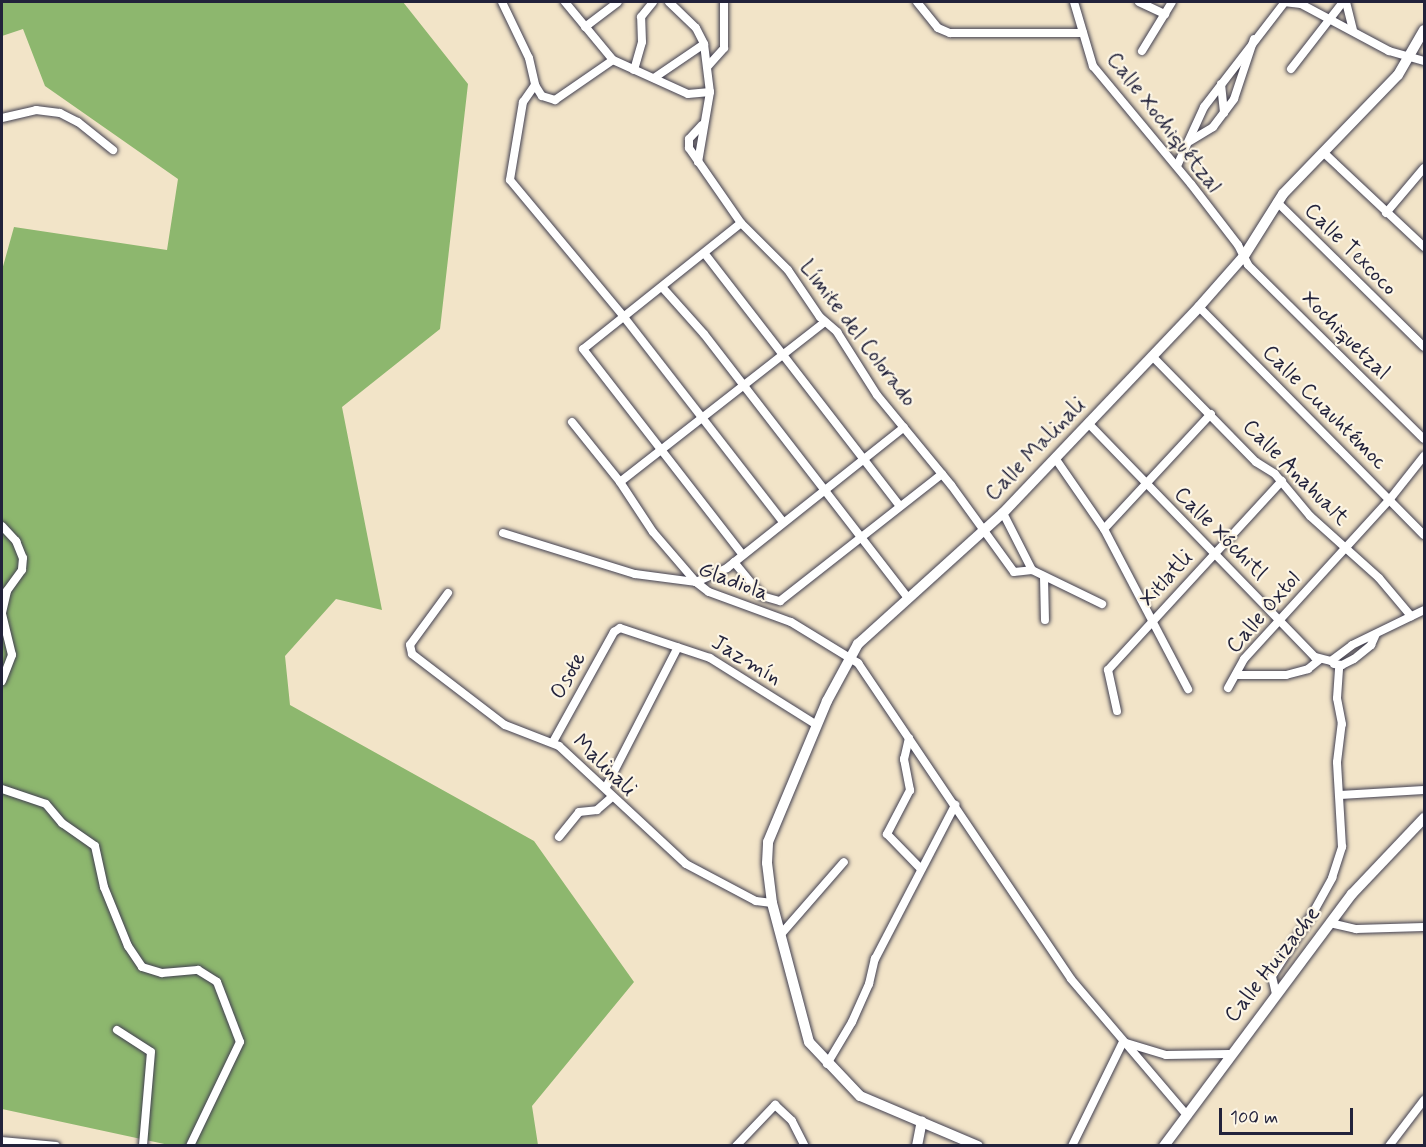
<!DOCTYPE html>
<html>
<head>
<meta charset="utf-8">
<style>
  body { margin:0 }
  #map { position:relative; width:1426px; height:1147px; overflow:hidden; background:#f2e4c8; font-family:Mynerve,sans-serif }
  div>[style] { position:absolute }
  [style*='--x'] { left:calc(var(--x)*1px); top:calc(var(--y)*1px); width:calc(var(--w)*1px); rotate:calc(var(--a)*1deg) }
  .forest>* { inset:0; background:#8db76e }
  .roads { filter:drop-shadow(0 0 2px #413f50) drop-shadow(0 0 2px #413f50) }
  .street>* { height:8px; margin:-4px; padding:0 4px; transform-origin:4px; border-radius:4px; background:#fff }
  .secondary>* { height:10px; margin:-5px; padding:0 5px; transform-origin:5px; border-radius:5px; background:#fff }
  span { translate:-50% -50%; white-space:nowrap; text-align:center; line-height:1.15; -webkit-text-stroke:4.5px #fcf5e5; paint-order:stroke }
  .street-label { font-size:22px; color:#22223b }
  .frame { position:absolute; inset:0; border:3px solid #22223b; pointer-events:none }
  .scale { position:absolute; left:1219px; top:1108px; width:134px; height:27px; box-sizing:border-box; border:3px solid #22223b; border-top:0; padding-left:8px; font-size:18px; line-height:21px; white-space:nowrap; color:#22223b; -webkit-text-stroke:4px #fcf5e5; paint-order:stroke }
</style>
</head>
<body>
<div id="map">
  <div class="forest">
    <i style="clip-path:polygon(2px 2px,403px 2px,468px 84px,440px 329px,342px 407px,382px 610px,336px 599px,285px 656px,290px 705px,534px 841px,634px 982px,532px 1106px,538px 1145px,169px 1145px,2px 1109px,2px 270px,14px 227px,167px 250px,178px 179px,45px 86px,23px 29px,2px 36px)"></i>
  </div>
  <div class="roads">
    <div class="street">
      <i style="--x:502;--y:2;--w:62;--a:64.3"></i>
      <i style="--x:529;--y:58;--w:28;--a:77"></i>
      <i style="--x:535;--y:85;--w:13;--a:58"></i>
      <i style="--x:542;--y:96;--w:14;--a:17"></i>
      <i style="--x:555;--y:100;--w:70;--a:-34.6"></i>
      <i style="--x:565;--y:2;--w:75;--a:50.4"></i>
      <i style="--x:613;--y:60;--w:82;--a:24.4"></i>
      <i style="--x:688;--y:94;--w:22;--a:-5"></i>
      <i style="--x:669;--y:2;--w:37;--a:44"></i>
      <i style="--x:696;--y:28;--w:18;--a:63"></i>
      <i style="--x:704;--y:44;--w:48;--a:82.9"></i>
      <i style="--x:710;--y:92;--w:71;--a:99.7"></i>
      <i style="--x:917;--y:2;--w:33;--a:51"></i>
      <i style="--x:938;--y:28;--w:13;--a:23"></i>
      <i style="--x:950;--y:33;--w:133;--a:0"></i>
      <i style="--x:1074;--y:2;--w:67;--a:73.5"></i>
      <i style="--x:1093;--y:66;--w:153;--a:50.3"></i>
      <i style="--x:1191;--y:184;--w:77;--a:52.4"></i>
      <i style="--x:1238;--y:245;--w:22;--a:63"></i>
      <i style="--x:1248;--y:265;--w:247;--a:44.7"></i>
      <i style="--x:1139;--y:2;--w:29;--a:25"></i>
      <i style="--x:1284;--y:2;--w:17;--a:7"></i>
      <i style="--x:1301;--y:4;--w:100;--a:28.1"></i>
      <i style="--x:1389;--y:51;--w:36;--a:16"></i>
      <i style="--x:1346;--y:2;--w:29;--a:76"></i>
      <i style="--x:585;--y:27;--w:41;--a:-37.1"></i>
      <i style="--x:1142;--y:51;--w:57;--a:-58.5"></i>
      <i style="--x:708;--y:66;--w:24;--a:-48"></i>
      <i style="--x:724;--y:48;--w:46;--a:-90"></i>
      <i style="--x:1291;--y:69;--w:85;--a:-52.2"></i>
      <i style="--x:634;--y:70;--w:29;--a:-74"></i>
      <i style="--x:642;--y:42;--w:25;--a:-92"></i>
      <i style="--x:641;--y:17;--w:19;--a:-51"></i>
      <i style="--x:654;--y:78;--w:60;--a:-34.2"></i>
      <i style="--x:1221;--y:84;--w:29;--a:84"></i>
      <i style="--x:535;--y:85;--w:21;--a:125"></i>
      <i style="--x:523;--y:102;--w:79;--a:99.5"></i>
      <i style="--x:510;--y:180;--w:178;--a:50.2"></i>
      <i style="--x:624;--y:317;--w:259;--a:52.2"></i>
      <i style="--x:2;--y:118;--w:35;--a:-13"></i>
      <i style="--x:36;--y:110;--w:24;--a:7"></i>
      <i style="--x:60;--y:113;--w:20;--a:27"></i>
      <i style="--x:78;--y:122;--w:45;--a:38.7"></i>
      <i style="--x:702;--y:125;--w:19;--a:133"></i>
      <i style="--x:689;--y:139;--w:9;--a:90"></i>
      <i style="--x:689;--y:148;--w:91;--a:55.3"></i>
      <i style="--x:741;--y:223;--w:66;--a:45"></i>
      <i style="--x:788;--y:270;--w:57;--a:55.8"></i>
      <i style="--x:820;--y:317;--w:23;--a:41"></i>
      <i style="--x:837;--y:332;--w:75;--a:57.6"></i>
      <i style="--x:877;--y:395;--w:117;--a:50.6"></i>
      <i style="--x:951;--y:485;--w:107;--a:54.1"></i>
      <i style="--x:1014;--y:572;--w:18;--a:-6"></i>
      <i style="--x:1190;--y:141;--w:27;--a:-31"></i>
      <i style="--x:1213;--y:127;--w:35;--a:-53"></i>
      <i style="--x:1234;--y:99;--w:63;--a:-71.6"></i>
      <i style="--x:1323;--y:152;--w:139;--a:43.2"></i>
      <i style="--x:1177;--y:166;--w:65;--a:-65.4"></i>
      <i style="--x:1204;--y:107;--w:133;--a:-52.4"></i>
      <i style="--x:1277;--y:202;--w:206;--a:44.6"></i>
      <i style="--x:1386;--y:213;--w:59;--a:-49.8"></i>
      <i style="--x:741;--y:223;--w:202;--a:141.4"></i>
      <i style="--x:583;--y:349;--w:259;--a:52.2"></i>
      <i style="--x:705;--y:254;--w:317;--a:52.3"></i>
      <i style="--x:662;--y:287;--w:63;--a:48.2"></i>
      <i style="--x:704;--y:334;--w:332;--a:52.3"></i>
      <i style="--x:1199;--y:307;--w:320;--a:45.4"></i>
      <i style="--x:1153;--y:357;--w:147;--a:45.6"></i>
      <i style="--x:1256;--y:462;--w:22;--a:32"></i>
      <i style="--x:1275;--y:474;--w:55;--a:50.2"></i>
      <i style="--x:1310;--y:516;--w:93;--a:41.9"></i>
      <i style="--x:1379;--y:578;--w:50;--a:49.9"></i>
      <i style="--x:572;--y:422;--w:77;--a:51.3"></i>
      <i style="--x:620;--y:482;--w:260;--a:-38"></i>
      <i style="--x:1088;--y:423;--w:326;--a:45.9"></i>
      <i style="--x:1315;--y:657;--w:16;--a:14"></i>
      <i style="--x:1055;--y:458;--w:86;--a:55.4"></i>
      <i style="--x:1104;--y:529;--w:181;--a:62.3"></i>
      <i style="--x:620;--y:482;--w:60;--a:56.6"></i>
      <i style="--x:653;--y:532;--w:66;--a:49.3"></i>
      <i style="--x:696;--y:582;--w:34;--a:-24"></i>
      <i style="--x:727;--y:568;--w:226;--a:-38.5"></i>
      <i style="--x:1003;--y:513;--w:64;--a:63"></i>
      <i style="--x:1032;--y:570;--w:78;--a:25.9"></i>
      <i style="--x:2;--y:526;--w:21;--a:47"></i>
      <i style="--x:16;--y:541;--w:18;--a:68"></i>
      <i style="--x:23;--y:558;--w:12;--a:95"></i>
      <i style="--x:22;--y:570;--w:26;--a:126"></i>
      <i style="--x:7;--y:591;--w:23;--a:103"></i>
      <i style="--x:1104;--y:529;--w:157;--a:-47.1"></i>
      <i style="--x:503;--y:533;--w:138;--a:17.3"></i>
      <i style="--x:635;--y:574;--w:62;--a:7.5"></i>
      <i style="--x:696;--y:582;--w:16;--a:38"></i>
      <i style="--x:709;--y:592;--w:87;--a:20.1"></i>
      <i style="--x:791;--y:622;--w:79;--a:31.5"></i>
      <i style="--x:858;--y:663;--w:381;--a:56"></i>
      <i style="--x:1071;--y:979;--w:176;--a:49.6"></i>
      <i style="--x:734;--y:562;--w:44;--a:50.5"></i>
      <i style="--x:762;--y:596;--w:19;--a:16"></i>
      <i style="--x:780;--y:601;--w:206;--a:-38.1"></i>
      <i style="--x:1044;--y:577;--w:43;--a:88.7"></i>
      <i style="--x:448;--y:593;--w:64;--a:126.2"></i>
      <i style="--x:410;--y:645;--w:9;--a:77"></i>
      <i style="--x:412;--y:654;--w:117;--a:37.4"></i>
      <i style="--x:505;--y:725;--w:58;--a:21.3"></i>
      <i style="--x:559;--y:746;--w:173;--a:42.9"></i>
      <i style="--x:686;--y:864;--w:79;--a:27.9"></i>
      <i style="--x:756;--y:901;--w:16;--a:7"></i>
      <i style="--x:2;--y:614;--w:42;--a:76.3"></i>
      <i style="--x:12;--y:655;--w:28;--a:111"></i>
      <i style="--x:1331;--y:661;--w:26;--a:-37"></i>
      <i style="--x:1352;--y:645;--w:80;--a:-25.9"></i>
      <i style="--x:1334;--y:664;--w:8;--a:7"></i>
      <i style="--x:1342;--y:665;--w:13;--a:-27"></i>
      <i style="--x:1354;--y:659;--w:22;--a:-39"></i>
      <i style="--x:1371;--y:645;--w:12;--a:-66"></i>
      <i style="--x:1236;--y:675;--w:50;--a:0"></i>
      <i style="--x:1286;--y:675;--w:23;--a:-15"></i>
      <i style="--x:1308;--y:669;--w:14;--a:-39"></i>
      <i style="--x:1228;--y:688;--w:33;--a:-61"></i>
      <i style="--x:1244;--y:659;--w:217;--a:-47.6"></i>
      <i style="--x:1390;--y:499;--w:55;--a:-51.7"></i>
      <i style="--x:1117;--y:711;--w:42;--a:-102.4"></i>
      <i style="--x:1108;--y:670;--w:257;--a:-47.4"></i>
      <i style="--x:909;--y:738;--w:22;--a:103"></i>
      <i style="--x:904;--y:759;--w:32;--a:79"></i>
      <i style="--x:910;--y:790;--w:50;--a:117.6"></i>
      <i style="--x:887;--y:834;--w:49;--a:45.8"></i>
      <i style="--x:553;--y:742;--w:126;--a:-61"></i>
      <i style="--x:614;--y:632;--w:7;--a:-34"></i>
      <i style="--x:620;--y:628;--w:95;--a:18.4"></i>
      <i style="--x:710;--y:658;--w:126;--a:32.1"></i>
      <i style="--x:606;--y:787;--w:157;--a:-62.8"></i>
      <i style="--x:2;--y:789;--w:46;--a:18.8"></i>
      <i style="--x:46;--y:804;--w:25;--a:50"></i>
      <i style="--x:62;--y:823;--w:40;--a:34.9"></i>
      <i style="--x:95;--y:846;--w:42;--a:77.6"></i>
      <i style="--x:104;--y:887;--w:64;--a:67.9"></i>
      <i style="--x:128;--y:946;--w:25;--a:56"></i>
      <i style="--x:142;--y:967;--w:21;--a:17"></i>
      <i style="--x:162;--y:973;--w:36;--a:-5"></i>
      <i style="--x:198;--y:970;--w:22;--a:32"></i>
      <i style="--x:217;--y:982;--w:64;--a:69"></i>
      <i style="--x:240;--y:1042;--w:115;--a:115.7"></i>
      <i style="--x:1340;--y:795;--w:84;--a:-3.4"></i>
      <i style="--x:559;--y:837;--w:32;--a:-51"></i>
      <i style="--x:579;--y:812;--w:18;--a:-6"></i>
      <i style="--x:597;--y:810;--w:20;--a:-41"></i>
      <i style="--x:1330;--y:923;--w:27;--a:13"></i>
      <i style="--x:1356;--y:929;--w:68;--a:-1.7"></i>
      <i style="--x:782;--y:933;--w:94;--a:-48.9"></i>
      <i style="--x:1276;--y:994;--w:18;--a:-103"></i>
      <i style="--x:1272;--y:976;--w:77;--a:-57.1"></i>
      <i style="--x:1314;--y:911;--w:38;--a:-61"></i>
      <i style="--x:1332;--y:878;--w:33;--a:-72"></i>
      <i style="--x:1342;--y:847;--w:85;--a:-93.4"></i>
      <i style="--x:1337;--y:762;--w:38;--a:-83"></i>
      <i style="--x:1342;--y:724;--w:26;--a:-101"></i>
      <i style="--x:1337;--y:698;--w:32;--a:-86"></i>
      <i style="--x:117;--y:1030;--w:40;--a:32.9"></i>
      <i style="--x:151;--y:1052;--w:94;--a:94.9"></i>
      <i style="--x:827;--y:1064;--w:49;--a:-59.2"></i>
      <i style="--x:852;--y:1022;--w:42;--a:-65.9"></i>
      <i style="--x:869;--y:984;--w:26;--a:-77"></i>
      <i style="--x:875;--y:959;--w:174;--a:-62.5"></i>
      <i style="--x:2;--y:1141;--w:54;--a:5.3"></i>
      <i style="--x:736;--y:1146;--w:57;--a:-46.4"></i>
      <i style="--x:775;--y:1105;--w:23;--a:43"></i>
      <i style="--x:792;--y:1121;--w:28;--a:63"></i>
      <i style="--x:1072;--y:1146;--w:116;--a:-63.9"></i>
      <i style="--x:1123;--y:1042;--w:45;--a:16.8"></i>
      <i style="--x:1166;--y:1055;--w:63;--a:-0.9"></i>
      <i style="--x:1389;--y:1146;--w:58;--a:-52.7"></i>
    </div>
    <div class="secondary">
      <i style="--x:917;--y:1146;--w:25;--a:-79"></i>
      <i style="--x:978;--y:1146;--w:128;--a:-157"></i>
      <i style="--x:860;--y:1096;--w:74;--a:-133.4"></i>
      <i style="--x:809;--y:1042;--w:144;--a:-104.9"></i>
      <i style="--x:772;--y:903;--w:40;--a:-97.1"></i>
      <i style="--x:767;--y:863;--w:21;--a:-87"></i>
      <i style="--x:768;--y:842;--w:153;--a:-67.3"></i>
      <i style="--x:827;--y:701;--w:65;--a:-61.5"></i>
      <i style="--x:858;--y:644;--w:195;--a:-42.1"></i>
      <i style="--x:1003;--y:513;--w:284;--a:-46.4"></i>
      <i style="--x:1199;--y:307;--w:68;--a:-48.6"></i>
      <i style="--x:1244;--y:256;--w:73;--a:-57.8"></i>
      <i style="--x:1283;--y:194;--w:165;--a:-46"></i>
      <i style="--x:1398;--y:75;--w:52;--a:-60"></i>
      <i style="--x:1164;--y:1146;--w:314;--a:-53.3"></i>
      <i style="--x:1352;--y:894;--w:105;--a:-46.5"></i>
    </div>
  </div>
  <div class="street-label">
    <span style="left:1163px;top:123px;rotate:52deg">Calle Xochiquétzal</span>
    <span style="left:1350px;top:250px;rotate:45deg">Calle Texcoco</span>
    <span style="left:857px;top:334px;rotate:53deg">Límite del Colorado</span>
    <span style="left:1345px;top:336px;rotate:45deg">Xochiquetzal</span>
    <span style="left:1324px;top:408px;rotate:45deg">Calle Cuauhtémoc</span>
    <span style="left:1036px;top:450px;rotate:-46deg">Calle Malinali</span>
    <span style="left:1295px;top:473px;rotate:45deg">Calle Anahualt</span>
    <span style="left:1220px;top:534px;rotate:45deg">Calle Xóchitl</span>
    <span style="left:1167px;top:579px;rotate:-48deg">Xitlatli</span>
    <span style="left:733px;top:582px;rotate:21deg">Gladiola</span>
    <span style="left:1264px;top:613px;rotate:-49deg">Calle Oxtol</span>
    <span style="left:746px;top:661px;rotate:31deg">Jazmín</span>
    <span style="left:569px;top:676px;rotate:-61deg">Osote</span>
    <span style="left:604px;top:766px;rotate:44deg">Malinali</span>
    <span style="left:1273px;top:965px;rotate:-52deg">Calle Huizache</span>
  </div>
  <div class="frame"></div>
  <div class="scale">100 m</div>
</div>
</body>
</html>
